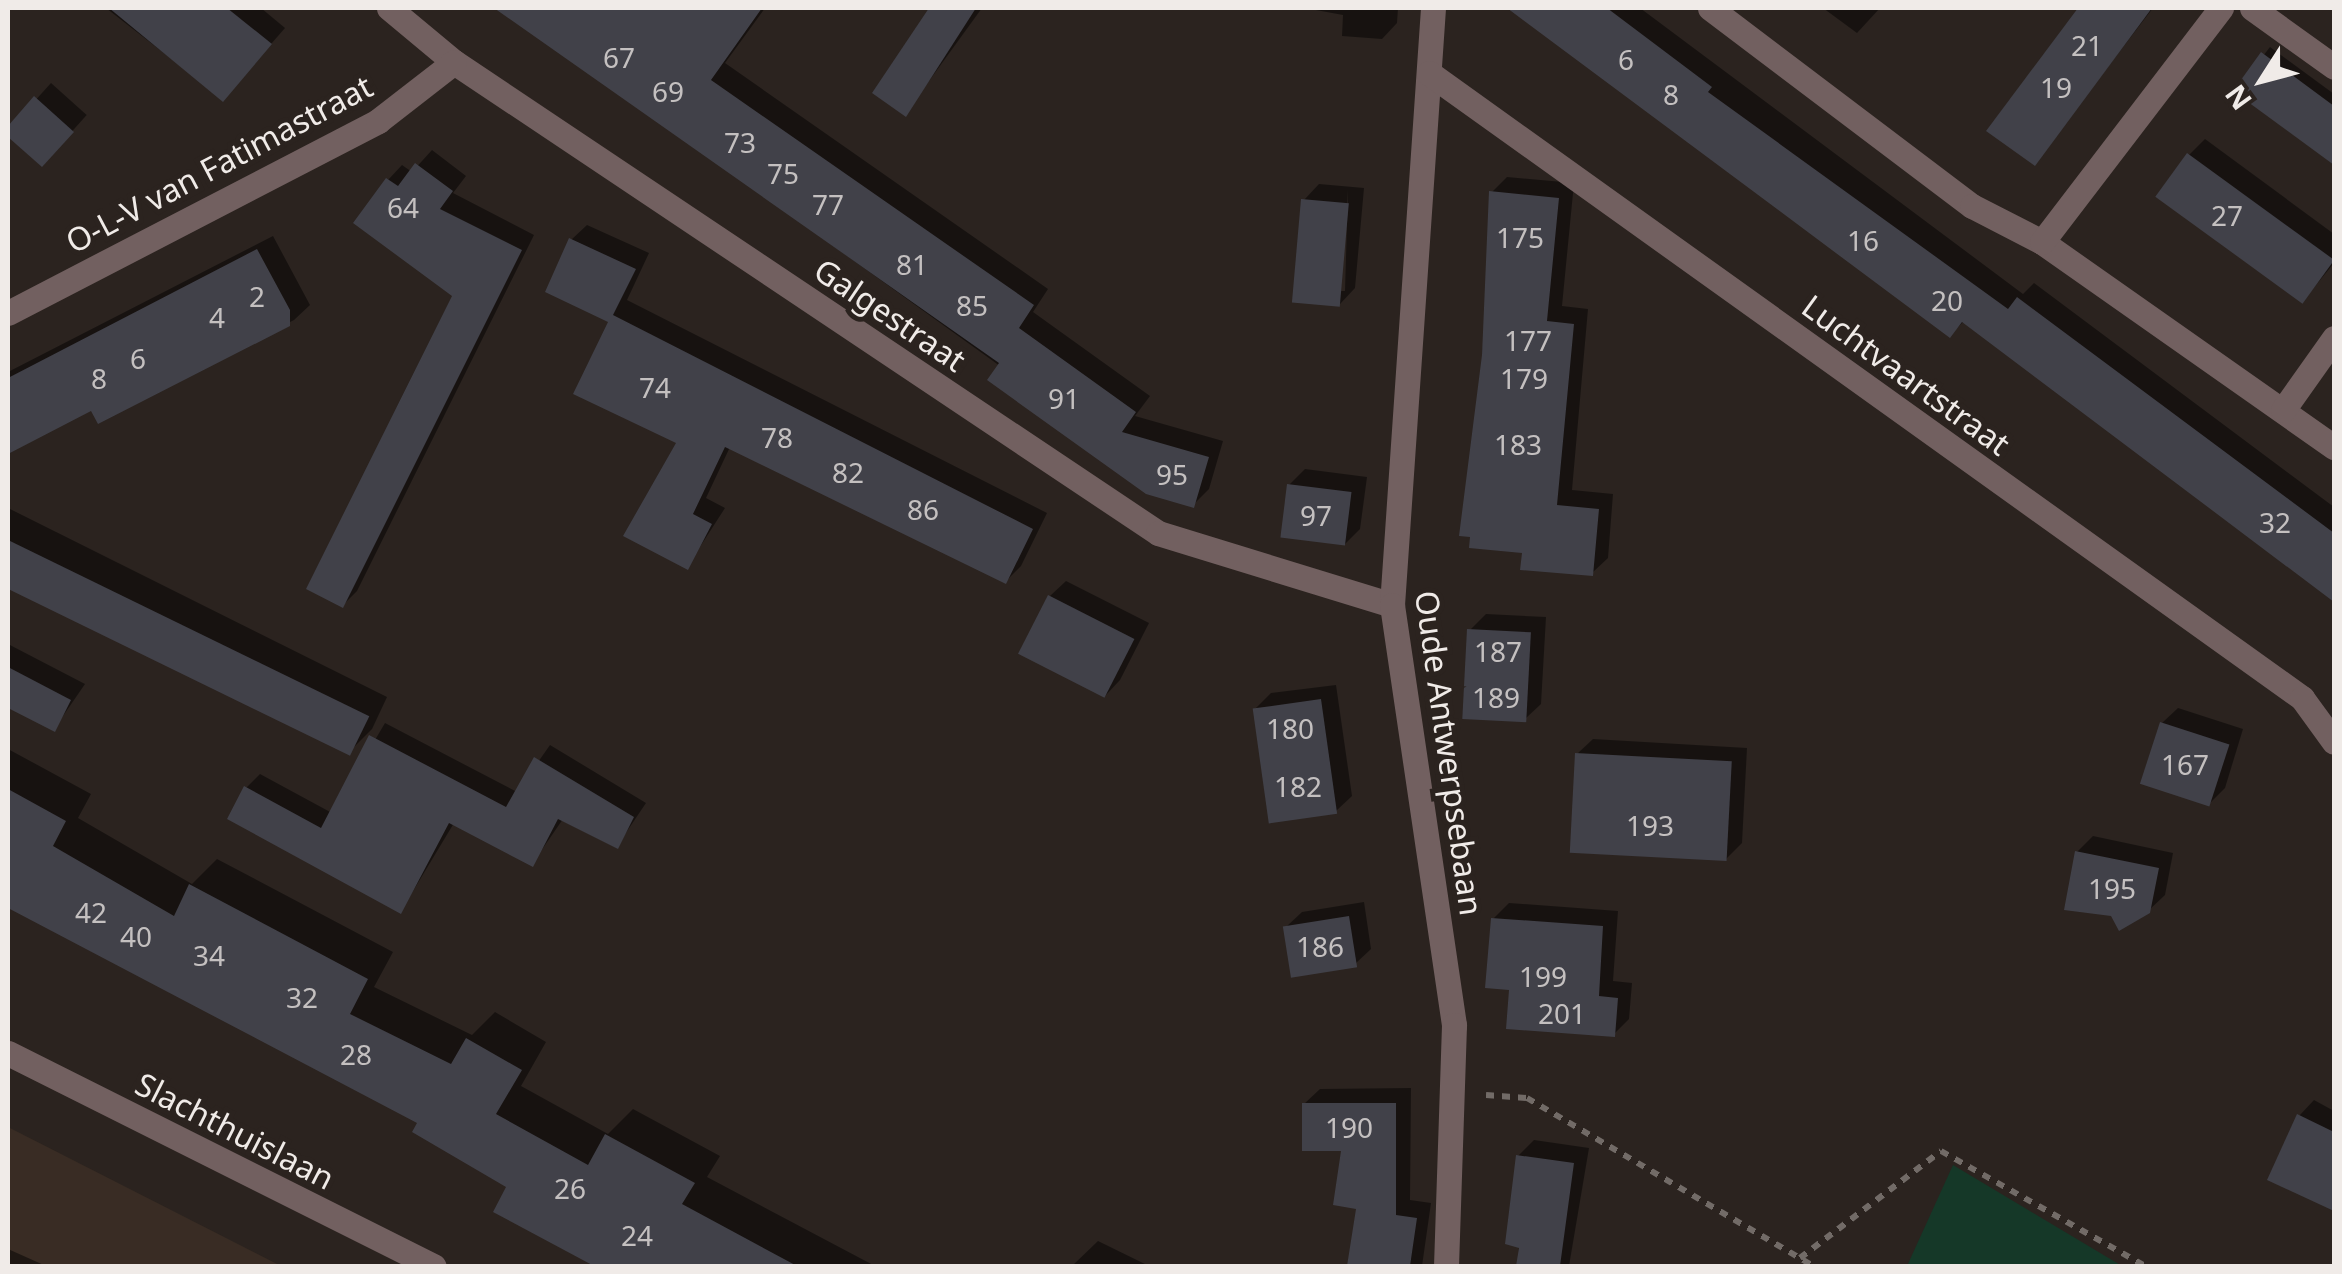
<!DOCTYPE html>
<html>
<head>
<meta charset="utf-8">
<style>
  body { margin:0 }
  #map { position:relative; width:2342px; height:1274px; overflow:hidden; background:#2b231f; font-family:"Noto Sans",sans-serif }
  div>[style] { position:absolute }
  [style*='--x'] { left:calc(var(--x)*1px); top:calc(var(--y)*1px); width:calc(var(--w)*1px); rotate:calc(var(--a)*1deg) }
  .built>* { inset:0; background:#392c24 }
  .green>* { inset:0; background:#153828 }
  .shadow>* { inset:0; background:#0007; transform-origin:0 0 }
  .building>* { inset:0; background:#414149; transform-origin:0 0 }
  .path>* { height:6px; margin-top:-3px; transform-origin:0; background:repeating-linear-gradient(90deg,#726b67 0 8px,transparent 0 16px) }
  .minor>* { height:25px; margin:-12.5px; padding:0 12.5px; transform-origin:12.5px; border-radius:12.5px; background:#726060 }
  span { translate:-50% -50%; white-space:nowrap; text-align:center; line-height:1.15; -webkit-text-stroke:10px #2b231f; paint-order:stroke }
  .number-label { font-size:28px; color:#c4c0c0 }
  .number-label span { -webkit-text-stroke-width:0 }
  .street-label { font-size:32px; color:#f0ebe8 }
  .frame { position:absolute; inset:0; border:10px solid #f0ebe8; pointer-events:none }
  .north { position:absolute; left:2212px; top:30px; width:100px; height:100px; -webkit-text-stroke:8px #2b231f; paint-order:stroke; rotate:234deg; font-size:28px; font-weight:700; line-height:40px; text-align:center; color:#f0ebe8 }
  .north::after { content:''; display:block; margin:auto; width:35px; height:45px; background:#f0ebe8; clip-path:polygon(50% 0,100% 100%,50% 72%,0 100%) }
</style>
</head>
<body>
<div id="map">
  <div class="built">
    <i style="clip-path:polygon(8px 1127px,281px 1266px,8px 1266px)"></i>
  </div>
  <div class="green">
    <i style="clip-path:polygon(1953px 1165px,2122px 1266px,1907px 1266px)"></i>
  </div>
  <div class="shadow">
    <i style="clip-path:polygon(106px 8px,261px 8px,285px 28px,223px 99px)"></i>
    <i style="clip-path:polygon(503px 8px,765px 8px,725px 63px,1048px 289px,1033px 312px,1150px 396px,1135px 416px,1223px 441px,1209px 489px,1193px 505px)"></i>
    <i style="clip-path:polygon(932px 8px,982px 8px,905px 114px,876px 93px)"></i>
    <i style="clip-path:polygon(1305px 8px,1398px 8px,1397px 23px,1382px 39px,1342px 36px,1343px 15px)"></i>
    <i style="clip-path:polygon(1510px 8px,1640px 8px,2023px 294px,2034px 283px,2334px 507px,2334px 599px,1964px 321px,1950px 335px)"></i>
    <i style="clip-path:polygon(1823px 8px,1880px 8px,1857px 33px)"></i>
    <i style="clip-path:polygon(2081px 8px,2153px 8px,2034px 163px,1990px 130px)"></i>
    <i style="clip-path:polygon(2270px 47px,2334px 94px,2334px 162px,2236px 91px)"></i>
    <i style="left:51px;top:83px;width:48px;height:64px;rotate:42deg"></i>
    <i style="clip-path:polygon(2205px 139px,2334px 234px,2334px 263px,2303px 301px,2189px 155px)"></i>
    <i style="clip-path:polygon(432px 150px,466px 176px,453px 193px,534px 235px,357px 591px,343px 605px,456px 296px,388px 180px,402px 165px,412px 172px)"></i>
    <i style="clip-path:polygon(1507px 177px,1574px 183px,1562px 306px,1588px 309px,1572px 490px,1613px 494px,1608px 558px,1592px 573px,1472px 534px,1492px 192px)"></i>
    <i style="clip-path:polygon(evenodd,1319px 184px,1364px 188px,1355px 288px,1340px 304px,1304px 200px,1319px 184px,1348px 190px,1345px 291px,1340px 291px,1348px 190px)"></i>
    <i style="clip-path:polygon(587px 225px,649px 253px,627px 300px,1047px 513px,1021px 566px,1006px 581px,730px 447px,706px 498px,725px 508px,687px 567px,680px 442px,571px 240px)"></i>
    <i style="clip-path:polygon(273px 236px,310px 305px,294px 320px,99px 420px,93px 408px,8px 452px,8px 372px)"></i>
    <i style="clip-path:polygon(1305px 469px,1367px 477px,1360px 529px,1344px 545px,1289px 485px)"></i>
    <i style="clip-path:polygon(8px 508px,387px 697px,372px 729px,350px 751px,8px 580px)"></i>
    <i style="clip-path:polygon(1066px 581px,1149px 623px,1120px 680px,1105px 696px,1050px 596px)"></i>
    <i style="clip-path:polygon(1486px 614px,1546px 617px,1541px 704px,1525px 719px,1470px 630px)"></i>
    <i style="clip-path:polygon(8px 644px,85px 684px,54px 729px,8px 705px)"></i>
    <i style="clip-path:polygon(1336px 685px,1352px 796px,1336px 811px,1255px 709px,1271px 693px)"></i>
    <i style="clip-path:polygon(2178px 708px,2243px 729px,2225px 788px,2209px 804px,2144px 782px,2162px 723px)"></i>
    <i style="clip-path:polygon(385px 723px,517px 792px,550px 745px,646px 803px,617px 846px,563px 819px,532px 864px,454px 823px,401px 911px,246px 788px,260px 774px,332px 813px)"></i>
    <i style="clip-path:polygon(1593px 739px,1747px 748px,1742px 843px,1726px 859px,1577px 754px)"></i>
    <i style="clip-path:polygon(8px 749px,91px 794px,78px 818px,192px 884px,217px 859px,393px 952px,374px 987px,472px 1035px,495px 1012px,546px 1042px,521px 1086px,608px 1134px,633px 1109px,720px 1156px,707px 1177px,875px 1266px,600px 1266px,496px 1211px,510px 1186px,420px 1122px,8px 903px)"></i>
    <i style="clip-path:polygon(2093px 836px,2173px 853px,2165px 895px,2148px 911px,2112px 914px,2077px 852px)"></i>
    <i style="clip-path:polygon(1364px 902px,1371px 949px,1355px 964px,1286px 927px,1302px 912px)"></i>
    <i style="clip-path:polygon(1509px 903px,1618px 911px,1613px 981px,1632px 983px,1629px 1019px,1614px 1034px,1512px 987px,1493px 919px)"></i>
    <i style="clip-path:polygon(1411px 1088px,1410px 1200px,1431px 1203px,1422px 1266px,1350px 1266px,1359px 1206px,1344px 1148px,1304px 1104px,1320px 1089px)"></i>
    <i style="clip-path:polygon(2314px 1100px,2334px 1111px,2334px 1208px,2271px 1179px,2299px 1116px)"></i>
    <i style="clip-path:polygon(1534px 1140px,1589px 1148px,1569px 1266px,1519px 1266px,1518px 1156px)"></i>
    <i style="clip-path:polygon(1098px 1241px,1149px 1266px,1072px 1266px)"></i>
    <i style="clip-path:polygon(8px 1249px,46px 1266px,8px 1266px)"></i>
  </div>
  <div class="building">
    <i style="clip-path:polygon(109px 8px,227px 8px,272px 44px,223px 102px)"></i>
    <i style="clip-path:polygon(494px 8px,762px 8px,711px 80px,1034px 305px,1019px 328px,1136px 412px,1122px 432px,1209px 457px,1194px 508px,1146px 494px,1030px 411px,987px 380px,999px 363px)"></i>
    <i style="clip-path:polygon(929px 8px,976px 8px,906px 117px,872px 93px)"></i>
    <i style="clip-path:polygon(1507px 8px,1607px 8px,1712px 87px,1708px 92px,2008px 309px,2017px 297px,2334px 533px,2334px 602px,1962px 322px,1950px 338px)"></i>
    <i style="clip-path:polygon(2078px 8px,2152px 8px,2035px 166px,1986px 131px)"></i>
    <i style="clip-path:polygon(2261px 52px,2334px 106px,2334px 165px,2233px 91px)"></i>
    <i style="clip-path:polygon(34px 96px,74px 132px,42px 167px,8px 137px,8px 126px)"></i>
    <i style="left:2187px;top:153px;width:182px;height:54px;rotate:36deg"></i>
    <i style="clip-path:polygon(415px 163px,453px 191px,440px 209px,522px 250px,343px 608px,306px 589px,452px 296px,353px 223px,386px 178px,398px 186px)"></i>
    <i style="clip-path:polygon(1489px 191px,1559px 198px,1547px 321px,1574px 324px,1557px 505px,1599px 509px,1593px 576px,1520px 570px,1522px 553px,1469px 548px,1470px 537px,1459px 536px,1482px 355px)"></i>
    <i style="left:1301px;top:199px;width:48px;height:104px;rotate:5deg"></i>
    <i style="clip-path:polygon(569px 238px,636px 269px,613px 315px,1033px 529px,1006px 584px,725px 447px,693px 514px,712px 524px,688px 570px,623px 536px,676px 443px,573px 394px,608px 322px,545px 292px)"></i>
    <i style="clip-path:polygon(257px 249px,290px 310px,290px 326px,98px 424px,91px 411px,8px 454px,8px 378px)"></i>
    <i style="left:1287px;top:484px;width:65px;height:54px;rotate:7deg"></i>
    <i style="left:8px;top:540px;width:402px;height:44px;rotate:26deg"></i>
    <i style="left:1048px;top:595px;width:97px;height:66px;rotate:27deg"></i>
    <i style="left:1467px;top:629px;width:64px;height:90px;rotate:3deg"></i>
    <i style="clip-path:polygon(8px 667px,71px 700px,55px 732px,8px 708px)"></i>
    <i style="left:1321px;top:699px;width:116px;height:69px;rotate:82deg"></i>
    <i style="left:2160px;top:722px;width:73px;height:65px;rotate:18deg"></i>
    <i style="clip-path:polygon(369px 735px,506px 807px,534px 757px,634px 817px,618px 849px,558px 819px,533px 867px,449px 823px,401px 914px,227px 819px,244px 786px,321px 828px)"></i>
    <i style="left:1575px;top:753px;width:157px;height:100px;rotate:3deg"></i>
    <i style="clip-path:polygon(8px 789px,66px 821px,53px 846px,174px 916px,189px 884px,368px 979px,350px 1014px,451px 1064px,466px 1038px,522px 1070px,496px 1114px,588px 1165px,605px 1134px,695px 1183px,682px 1204px,797px 1266px,594px 1266px,493px 1212px,506px 1187px,412px 1132px,417px 1123px,8px 908px)"></i>
    <i style="clip-path:polygon(2075px 851px,2159px 868px,2150px 913px,2119px 931px,2111px 916px,2064px 910px)"></i>
    <i style="left:1349px;top:916px;width:52px;height:67px;rotate:81deg"></i>
    <i style="clip-path:polygon(1491px 918px,1603px 926px,1599px 996px,1618px 998px,1615px 1037px,1506px 1029px,1509px 990px,1485px 988px)"></i>
    <i style="clip-path:polygon(1302px 1103px,1396px 1103px,1396px 1215px,1417px 1218px,1410px 1266px,1347px 1266px,1356px 1209px,1333px 1205px,1341px 1151px,1302px 1151px)"></i>
    <i style="clip-path:polygon(2297px 1114px,2334px 1132px,2334px 1211px,2267px 1180px)"></i>
    <i style="clip-path:polygon(1516px 1155px,1574px 1163px,1560px 1266px,1516px 1266px,1519px 1248px,1505px 1244px)"></i>
  </div>
  <div class="path">
    <i style="--x:1486;--y:1095;--w:41;--a:4.2"></i>
    <i style="--x:1527;--y:1098;--w:332;--a:30.4"></i>
    <i style="--x:1800;--y:1258;--w:177;--a:-37.2"></i>
    <i style="--x:1941;--y:1151;--w:234;--a:29.4"></i>
  </div>
  <div class="minor">
    <i style="--x:389;--y:8;--w:85;--a:39.7"></i>
    <i style="--x:454;--y:62;--w:847;--a:33.78"></i>
    <i style="--x:1158;--y:533;--w:245;--a:17.1"></i>
    <i style="--x:1433;--y:8;--w:598;--a:93.93"></i>
    <i style="--x:1392;--y:605;--w:425;--a:81.6"></i>
    <i style="--x:1454;--y:1025;--w:241;--a:91.9"></i>
    <i style="--x:1710;--y:8;--w:328;--a:37.1"></i>
    <i style="--x:1972;--y:206;--w:79;--a:27.2"></i>
    <i style="--x:2042;--y:242;--w:357;--a:35.1"></i>
    <i style="--x:2252;--y:8;--w:101;--a:35.7"></i>
    <i style="--x:1429;--y:73;--w:1074;--a:35.6"></i>
    <i style="--x:2302;--y:698;--w:54;--a:54"></i>
    <i style="--x:2042;--y:242;--w:295;--a:-52.6"></i>
    <i style="--x:8;--y:313;--w:417;--a:-27.4"></i>
    <i style="--x:378;--y:121;--w:96;--a:-37.8"></i>
    <i style="--x:2283;--y:410;--w:88;--a:-54.7"></i>
    <i style="--x:8;--y:1053;--w:476;--a:26.6"></i>
  </div>
  <div class="number-label">
    <span style="left:2087px;top:45px">21</span>
    <span style="left:619px;top:57px">67</span>
    <span style="left:1626px;top:59px">6</span>
    <span style="left:2056px;top:87px">19</span>
    <span style="left:668px;top:91px">69</span>
    <span style="left:1671px;top:94px">8</span>
    <span style="left:740px;top:142px">73</span>
    <span style="left:783px;top:173px">75</span>
    <span style="left:828px;top:204px">77</span>
    <span style="left:403px;top:207px">64</span>
    <span style="left:2227px;top:215px">27</span>
    <span style="left:1520px;top:237px">175</span>
    <span style="left:1863px;top:240px">16</span>
    <span style="left:912px;top:264px">81</span>
    <span style="left:257px;top:296px">2</span>
    <span style="left:1947px;top:300px">20</span>
    <span style="left:972px;top:305px">85</span>
    <span style="left:217px;top:317px">4</span>
    <span style="left:1528px;top:340px">177</span>
    <span style="left:138px;top:358px">6</span>
    <span style="left:99px;top:378px">8</span>
    <span style="left:1524px;top:378px">179</span>
    <span style="left:655px;top:387px">74</span>
    <span style="left:1064px;top:398px">91</span>
    <span style="left:777px;top:437px">78</span>
    <span style="left:1518px;top:444px">183</span>
    <span style="left:848px;top:472px">82</span>
    <span style="left:1172px;top:474px">95</span>
    <span style="left:923px;top:509px">86</span>
    <span style="left:1316px;top:515px">97</span>
    <span style="left:2275px;top:522px">32</span>
    <span style="left:1498px;top:651px">187</span>
    <span style="left:1496px;top:697px">189</span>
    <span style="left:1290px;top:728px">180</span>
    <span style="left:2185px;top:764px">167</span>
    <span style="left:1298px;top:786px">182</span>
    <span style="left:1650px;top:825px">193</span>
    <span style="left:2112px;top:888px">195</span>
    <span style="left:91px;top:912px">42</span>
    <span style="left:136px;top:936px">40</span>
    <span style="left:1320px;top:946px">186</span>
    <span style="left:209px;top:955px">34</span>
    <span style="left:1543px;top:976px">199</span>
    <span style="left:302px;top:997px">32</span>
    <span style="left:1562px;top:1013px">201</span>
    <span style="left:356px;top:1054px">28</span>
    <span style="left:1349px;top:1127px">190</span>
    <span style="left:570px;top:1188px">26</span>
    <span style="left:637px;top:1235px">24</span>
  </div>
  <div class="street-label">
    <span style="left:219px;top:164px;rotate:-28deg">O-L-V van Fatimastraat</span>
    <span style="left:890px;top:315px;rotate:34deg">Galgestraat</span>
    <span style="left:1906px;top:375px;rotate:36deg">Luchtvaartstraat</span>
    <span style="left:1449px;top:753px;rotate:82deg">Oude Antwerpsebaan</span>
    <span style="left:235px;top:1131px;rotate:27deg">Slachthuislaan</span>
  </div>
  <div class="frame"></div>
  <div class="north">N</div>
</div>
</body>
</html>
